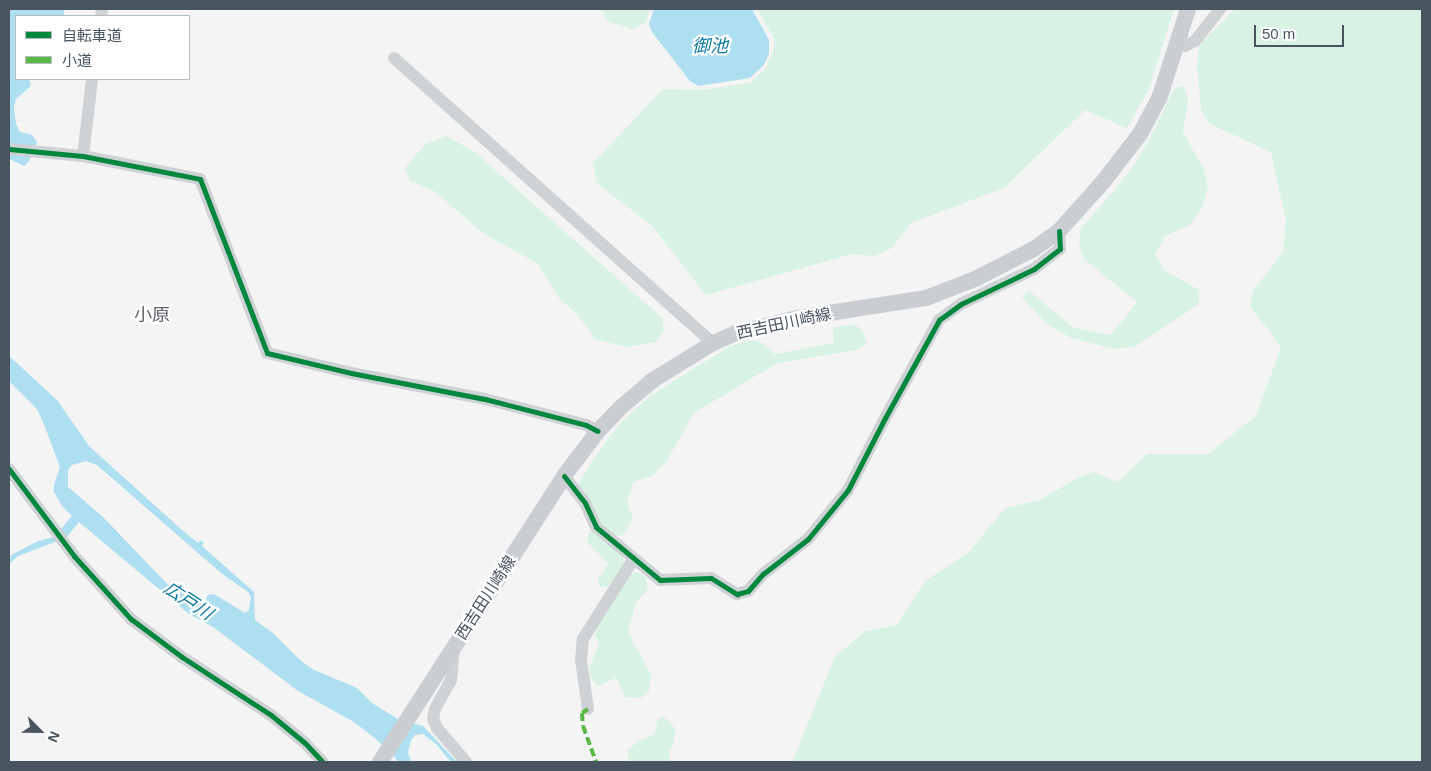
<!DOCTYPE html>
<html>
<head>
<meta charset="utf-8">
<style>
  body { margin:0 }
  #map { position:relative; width:1431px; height:771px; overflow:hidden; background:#f4f4f4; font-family:Helvetica,"Noto Sans JP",sans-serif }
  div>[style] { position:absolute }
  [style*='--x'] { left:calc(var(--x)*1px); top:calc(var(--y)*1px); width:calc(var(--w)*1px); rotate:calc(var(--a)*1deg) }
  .green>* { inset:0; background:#d8f3e4 }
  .water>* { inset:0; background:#addff0 }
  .minor>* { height:12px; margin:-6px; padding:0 6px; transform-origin:6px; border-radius:6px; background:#cfd2d4 }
  .major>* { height:16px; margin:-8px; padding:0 8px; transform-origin:8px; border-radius:8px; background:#caced2 }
  .quiet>* { height:4px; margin-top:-2px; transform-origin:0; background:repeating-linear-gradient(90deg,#58b947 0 8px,transparent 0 12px) }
  .cycleway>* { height:5px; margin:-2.5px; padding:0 2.5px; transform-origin:2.5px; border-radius:2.5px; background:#00873e }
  span { translate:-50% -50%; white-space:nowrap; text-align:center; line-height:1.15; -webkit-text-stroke:4.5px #fff; paint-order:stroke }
  .street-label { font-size:16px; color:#495461 }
  .water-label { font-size:18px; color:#0a7ba5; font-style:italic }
  .neighbourhood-label { font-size:18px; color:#5f6268 }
  .frame { position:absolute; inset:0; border:10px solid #495461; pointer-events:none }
  .legend { position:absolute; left:15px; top:15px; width:175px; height:65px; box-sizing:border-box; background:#fff; border:1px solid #b6bbc0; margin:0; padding:6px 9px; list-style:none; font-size:15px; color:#495461 }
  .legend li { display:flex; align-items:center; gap:10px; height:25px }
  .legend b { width:25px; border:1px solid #b6bbc0 }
  .north { position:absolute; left:15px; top:706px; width:50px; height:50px; -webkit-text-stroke:4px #fff; paint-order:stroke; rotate:113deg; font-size:14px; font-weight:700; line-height:20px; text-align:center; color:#495461 }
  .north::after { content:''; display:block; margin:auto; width:18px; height:22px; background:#495461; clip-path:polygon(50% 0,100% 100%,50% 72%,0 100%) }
  .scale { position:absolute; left:1254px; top:25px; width:90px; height:22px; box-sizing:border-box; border:2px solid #495461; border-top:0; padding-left:6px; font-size:15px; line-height:18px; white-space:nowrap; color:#495461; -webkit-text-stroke:4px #fff; paint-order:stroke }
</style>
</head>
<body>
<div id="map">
  <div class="green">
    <i style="clip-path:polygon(602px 9px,650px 9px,645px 23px,632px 29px,607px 21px)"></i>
    <i style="clip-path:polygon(757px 9px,1174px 9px,1148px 91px,1127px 128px,1085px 110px,1004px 188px,911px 223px,892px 248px,874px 256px,852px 254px,706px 295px,652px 226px,597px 183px,593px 163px,663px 89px,699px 90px,750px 83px,766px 68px,775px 46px,773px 37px)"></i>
    <i style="clip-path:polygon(1235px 9px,1422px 9px,1422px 762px,792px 762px,835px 657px,864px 632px,897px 625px,925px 581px,969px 552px,1005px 508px,1040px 500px,1077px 478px,1094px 472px,1118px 482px,1147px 454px,1208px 454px,1256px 416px,1281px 347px,1250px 306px,1253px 291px,1283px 252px,1286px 221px,1271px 152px,1210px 124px,1201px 110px,1197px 65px,1199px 45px)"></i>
    <i style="clip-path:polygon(1184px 86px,1188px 99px,1183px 132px,1204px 170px,1208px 189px,1200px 212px,1190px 225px,1165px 236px,1155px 254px,1164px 270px,1199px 290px,1199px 304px,1136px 346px,1114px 349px,1071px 338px,1046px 323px,1022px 297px,1029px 291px,1074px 328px,1111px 335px,1137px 302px,1084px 259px,1079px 245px,1081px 228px,1115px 190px,1135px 163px,1153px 133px,1172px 92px,1176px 88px)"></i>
    <i style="clip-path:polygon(447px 136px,476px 153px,662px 318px,664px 329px,656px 342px,626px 347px,595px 339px,577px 314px,559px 298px,538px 264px,483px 233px,434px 191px,410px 181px,405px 168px,425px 144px)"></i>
    <i style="clip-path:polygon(851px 324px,861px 328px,867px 343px,857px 350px,777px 363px,694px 413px,666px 462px,653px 475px,633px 482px,627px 502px,633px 518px,623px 535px,613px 537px,601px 525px,578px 485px,596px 455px,621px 422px,650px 396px,727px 348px,748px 340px,760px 342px,775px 354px,834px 343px,833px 328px)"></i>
    <i style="clip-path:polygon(589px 531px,595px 531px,623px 556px,625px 566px,615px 582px,607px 587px,599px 586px,598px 579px,609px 564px,587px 542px)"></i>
    <i style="clip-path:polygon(636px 572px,645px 576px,648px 590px,636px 602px,628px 632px,651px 675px,649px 691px,641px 698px,626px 697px,616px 678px,597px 686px,590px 675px,590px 666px,599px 643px,595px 637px,598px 625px,630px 575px)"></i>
    <i style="clip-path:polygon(662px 716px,670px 722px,675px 729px,674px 742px,669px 752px,671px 762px,629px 762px,627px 750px,639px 741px,655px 734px,657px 721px)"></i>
  </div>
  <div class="water">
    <i style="clip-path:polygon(9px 9px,65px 9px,63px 16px,16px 16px,16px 79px,29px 79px,31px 86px,16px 99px,14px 107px,16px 124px,20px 132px,32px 135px,37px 142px,29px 161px,24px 166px,9px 159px)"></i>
    <i style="clip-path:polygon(654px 9px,752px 9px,769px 40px,769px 54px,764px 65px,750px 78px,698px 86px,690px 81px,652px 32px,649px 24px)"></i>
    <i style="clip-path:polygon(evenodd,9px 356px,57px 400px,89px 446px,182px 530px,198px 543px,201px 540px,204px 543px,202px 546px,254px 592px,255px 620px,273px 633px,299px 659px,312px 669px,357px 688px,372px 703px,398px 719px,423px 726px,457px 762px,451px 762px,436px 744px,423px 734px,415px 735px,411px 740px,408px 752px,411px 762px,399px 762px,376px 739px,354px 722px,298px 691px,213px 627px,189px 614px,79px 522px,66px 538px,18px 556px,9px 564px,9px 558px,13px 554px,38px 541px,54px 537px,72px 516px,62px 506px,54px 492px,54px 485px,60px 467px,45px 427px,37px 409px,9px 381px,9px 356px,86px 461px,97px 465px,221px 573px,248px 592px,251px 597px,249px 610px,245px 613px,214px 594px,208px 595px,205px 600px,191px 592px,171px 588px,103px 517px,68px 487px,68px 470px,72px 465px,86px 461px)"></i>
  </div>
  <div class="minor">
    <i style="--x:101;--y:16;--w:7;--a:-82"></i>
    <i style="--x:1177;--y:46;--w:8;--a:0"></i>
    <i style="--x:1185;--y:46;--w:11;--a:-27"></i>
    <i style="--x:1195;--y:41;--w:41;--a:-52"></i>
    <i style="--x:394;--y:58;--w:428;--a:41.8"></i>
    <i style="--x:9;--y:149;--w:74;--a:5.4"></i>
    <i style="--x:83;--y:156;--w:119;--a:11.1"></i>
    <i style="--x:200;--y:179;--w:186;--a:68.9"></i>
    <i style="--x:267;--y:353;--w:86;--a:13.4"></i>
    <i style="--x:351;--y:373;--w:136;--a:11"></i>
    <i style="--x:485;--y:399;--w:104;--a:14.4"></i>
    <i style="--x:586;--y:425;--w:13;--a:27"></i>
    <i style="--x:83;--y:156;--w:78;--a:-83.3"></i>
    <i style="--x:9;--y:469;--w:109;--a:53.2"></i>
    <i style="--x:74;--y:556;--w:85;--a:47.9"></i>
    <i style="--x:131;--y:619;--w:64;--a:36.7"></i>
    <i style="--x:182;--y:657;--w:106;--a:33.1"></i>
    <i style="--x:271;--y:715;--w:44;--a:39.5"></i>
    <i style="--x:305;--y:743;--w:26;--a:47"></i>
    <i style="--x:564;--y:476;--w:34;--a:52"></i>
    <i style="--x:585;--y:503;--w:26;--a:65"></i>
    <i style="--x:596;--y:527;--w:83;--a:39.6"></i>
    <i style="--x:660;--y:580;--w:51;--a:-2.2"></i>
    <i style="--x:711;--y:578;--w:31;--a:32"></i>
    <i style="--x:737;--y:594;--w:11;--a:-15"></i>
    <i style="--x:748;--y:591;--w:23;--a:-49"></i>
    <i style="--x:763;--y:574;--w:57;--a:-37.9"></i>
    <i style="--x:808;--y:539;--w:63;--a:-50.8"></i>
    <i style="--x:848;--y:490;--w:81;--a:-62.8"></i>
    <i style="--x:885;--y:418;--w:112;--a:-61.1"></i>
    <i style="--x:939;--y:320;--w:27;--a:-36"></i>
    <i style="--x:961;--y:304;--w:81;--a:-25.6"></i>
    <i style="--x:1034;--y:269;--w:33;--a:-38"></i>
    <i style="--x:1060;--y:249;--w:18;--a:-93"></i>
    <i style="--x:454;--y:647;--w:33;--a:95"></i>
    <i style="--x:451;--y:680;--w:33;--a:119"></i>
    <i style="--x:435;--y:709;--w:10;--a:101"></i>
    <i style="--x:433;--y:719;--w:10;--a:66"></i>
    <i style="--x:437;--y:728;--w:45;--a:49.5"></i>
    <i style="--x:588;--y:709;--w:49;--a:-98.1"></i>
    <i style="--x:581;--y:660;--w:21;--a:-85"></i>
    <i style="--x:583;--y:639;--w:93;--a:-57.7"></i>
  </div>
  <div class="major">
    <i style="--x:380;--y:762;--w:340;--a:-57.2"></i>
    <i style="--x:564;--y:476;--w:56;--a:-52.9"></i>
    <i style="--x:598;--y:431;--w:32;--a:-46"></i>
    <i style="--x:620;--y:408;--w:43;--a:-40.3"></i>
    <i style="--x:653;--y:380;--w:70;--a:-31.7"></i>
    <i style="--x:713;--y:343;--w:25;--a:-23"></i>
    <i style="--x:736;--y:333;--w:63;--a:-13.8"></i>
    <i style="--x:797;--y:318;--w:131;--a:-8.8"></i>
    <i style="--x:926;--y:298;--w:53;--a:-21.2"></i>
    <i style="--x:975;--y:279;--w:64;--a:-27"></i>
    <i style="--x:1032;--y:250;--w:33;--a:-35"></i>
    <i style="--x:1059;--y:231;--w:66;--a:-48.1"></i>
    <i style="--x:1103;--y:182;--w:61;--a:-52.4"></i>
    <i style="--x:1140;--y:134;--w:40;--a:-62"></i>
    <i style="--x:1159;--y:99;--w:95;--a:-72.1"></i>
  </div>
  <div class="quiet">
    <i style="--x:588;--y:709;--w:7;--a:146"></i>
    <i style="--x:582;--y:713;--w:13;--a:86"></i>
    <i style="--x:583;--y:726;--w:38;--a:70"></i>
  </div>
  <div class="cycleway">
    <i style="--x:9;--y:149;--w:74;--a:5.4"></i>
    <i style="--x:83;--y:156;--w:119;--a:11.1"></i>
    <i style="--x:200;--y:179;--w:186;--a:68.9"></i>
    <i style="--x:267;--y:353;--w:86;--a:13.4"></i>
    <i style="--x:351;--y:373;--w:136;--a:11"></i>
    <i style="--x:485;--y:399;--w:104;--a:14.4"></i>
    <i style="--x:586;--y:425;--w:13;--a:27"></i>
    <i style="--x:9;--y:469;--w:109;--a:53.2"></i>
    <i style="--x:74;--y:556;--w:85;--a:47.9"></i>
    <i style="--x:131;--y:619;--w:64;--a:36.7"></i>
    <i style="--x:182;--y:657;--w:106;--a:33.1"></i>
    <i style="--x:271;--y:715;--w:44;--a:39.5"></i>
    <i style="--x:305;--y:743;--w:26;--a:47"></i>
    <i style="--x:564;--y:476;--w:34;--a:52"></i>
    <i style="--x:585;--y:503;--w:26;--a:65"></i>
    <i style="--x:596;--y:527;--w:83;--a:39.6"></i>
    <i style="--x:660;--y:580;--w:51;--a:-2.2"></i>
    <i style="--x:711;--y:578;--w:31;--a:32"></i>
    <i style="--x:737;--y:594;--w:11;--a:-15"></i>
    <i style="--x:748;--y:591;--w:23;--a:-49"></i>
    <i style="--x:763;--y:574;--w:57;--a:-37.9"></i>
    <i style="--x:808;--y:539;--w:63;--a:-50.8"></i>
    <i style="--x:848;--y:490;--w:81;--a:-62.8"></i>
    <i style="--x:885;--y:418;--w:112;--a:-61.1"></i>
    <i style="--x:939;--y:320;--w:27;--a:-36"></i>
    <i style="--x:961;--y:304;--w:81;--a:-25.6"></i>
    <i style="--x:1034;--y:269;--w:33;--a:-38"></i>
    <i style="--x:1060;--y:249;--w:18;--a:-93"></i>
  </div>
  <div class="street-label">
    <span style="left:784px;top:324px;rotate:-12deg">西吉田川崎線</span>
    <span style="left:486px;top:598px;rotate:-57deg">西吉田川崎線</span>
  </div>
  <div class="water-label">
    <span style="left:710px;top:46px">御池</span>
    <span style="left:188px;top:601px;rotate:33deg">広戸川</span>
  </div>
  <div class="neighbourhood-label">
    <span style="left:152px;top:315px">小原</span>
  </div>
  <div class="frame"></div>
  <ul class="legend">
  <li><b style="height:6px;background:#00873e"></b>自転車道</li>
  <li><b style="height:6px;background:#58b947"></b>小道</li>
  </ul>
  <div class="north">N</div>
  <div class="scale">50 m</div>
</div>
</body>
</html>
